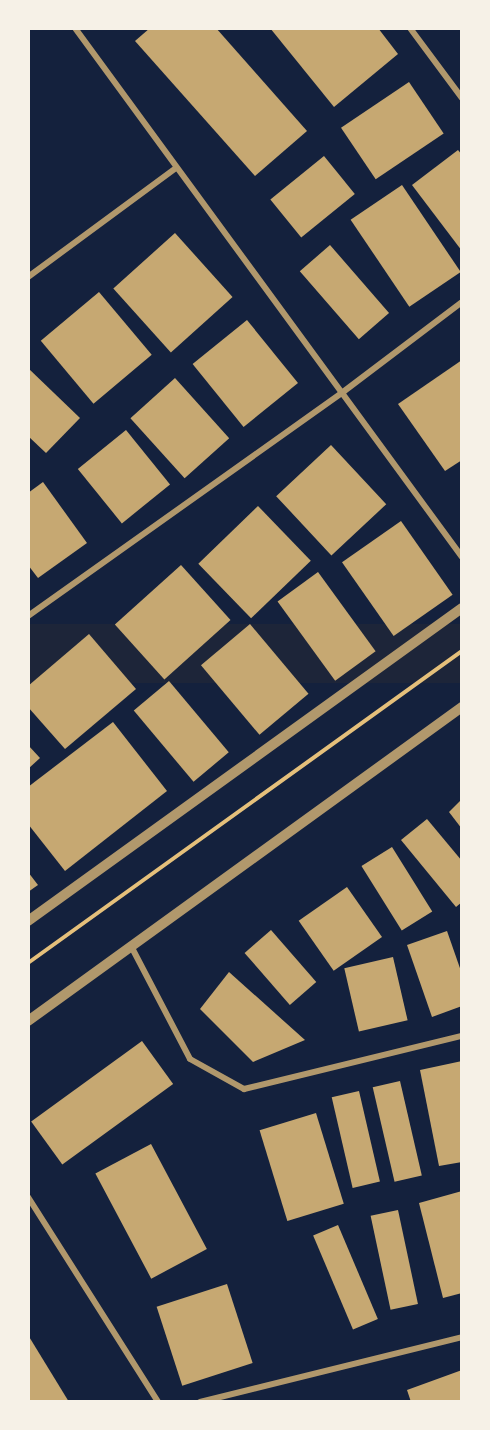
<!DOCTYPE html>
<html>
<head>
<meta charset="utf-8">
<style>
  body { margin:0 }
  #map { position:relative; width:490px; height:1430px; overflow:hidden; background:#14213d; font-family:"Noto Sans",sans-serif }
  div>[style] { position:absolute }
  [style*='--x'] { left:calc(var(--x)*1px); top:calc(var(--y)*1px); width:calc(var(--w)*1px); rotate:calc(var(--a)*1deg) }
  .green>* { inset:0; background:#1d2539; transform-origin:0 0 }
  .building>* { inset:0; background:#c6a872; transform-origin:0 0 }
  .path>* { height:4px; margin:-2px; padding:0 2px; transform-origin:2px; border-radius:2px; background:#e5c07b }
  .minor>* { height:6px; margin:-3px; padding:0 3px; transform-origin:3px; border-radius:3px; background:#b1986c }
  .tertiary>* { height:10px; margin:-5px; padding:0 5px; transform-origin:5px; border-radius:5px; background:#b1986c }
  span { translate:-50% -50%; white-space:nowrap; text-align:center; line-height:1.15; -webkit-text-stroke:6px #f6f1e7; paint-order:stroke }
  .frame { position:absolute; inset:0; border:30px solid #f6f1e7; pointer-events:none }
</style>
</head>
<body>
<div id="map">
  <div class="green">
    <i style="left:461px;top:624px;width:59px;height:533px;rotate:90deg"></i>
  </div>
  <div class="building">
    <i style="clip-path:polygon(150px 28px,216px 28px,307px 131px,255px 176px,135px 41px)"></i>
    <i style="clip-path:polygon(270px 28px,378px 28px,398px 54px,334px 107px)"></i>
    <i style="left:409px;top:82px;width:62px;height:82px;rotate:56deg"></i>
    <i style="clip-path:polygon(458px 150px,462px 155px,462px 251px,412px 185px)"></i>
    <i style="left:324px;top:156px;width:49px;height:69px;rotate:51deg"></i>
    <i style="left:402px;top:185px;width:105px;height:62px;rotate:56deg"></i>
    <i style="left:175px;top:233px;width:86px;height:83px;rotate:48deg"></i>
    <i style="left:330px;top:245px;width:90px;height:40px;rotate:49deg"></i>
    <i style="left:99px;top:292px;width:82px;height:76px;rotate:50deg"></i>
    <i style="left:247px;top:320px;width:81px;height:70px;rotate:51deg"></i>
    <i style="clip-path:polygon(462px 360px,462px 460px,445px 471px,398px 404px)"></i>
    <i style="clip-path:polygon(28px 368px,80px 418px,46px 453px,28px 436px)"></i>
    <i style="left:175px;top:378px;width:81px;height:60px;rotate:48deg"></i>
    <i style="left:126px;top:430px;width:70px;height:62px;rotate:51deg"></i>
    <i style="left:331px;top:445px;width:81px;height:75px;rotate:47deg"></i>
    <i style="clip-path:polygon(43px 482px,87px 543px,38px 578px,28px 565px,28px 493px)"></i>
    <i style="left:258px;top:506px;width:76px;height:83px;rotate:46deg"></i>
    <i style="left:401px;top:521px;width:90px;height:72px;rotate:55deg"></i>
    <i style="left:181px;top:565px;width:74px;height:89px;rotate:48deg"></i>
    <i style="left:318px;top:572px;width:98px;height:50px;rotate:54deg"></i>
    <i style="left:250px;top:624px;width:91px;height:64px;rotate:50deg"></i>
    <i style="clip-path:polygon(89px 634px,136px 689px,65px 749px,28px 707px,28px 686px)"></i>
    <i style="left:169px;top:681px;width:93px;height:46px;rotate:50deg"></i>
    <i style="clip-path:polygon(113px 722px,167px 791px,65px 871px,28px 824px,28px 787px)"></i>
    <i style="clip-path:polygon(28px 745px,40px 758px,28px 769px)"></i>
    <i style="clip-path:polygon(462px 799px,462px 829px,449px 812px)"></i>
    <i style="clip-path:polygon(427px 819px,462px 861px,462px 902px,456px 907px,401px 840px)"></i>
    <i style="left:392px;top:847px;width:76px;height:36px;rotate:58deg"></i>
    <i style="clip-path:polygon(28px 872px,38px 885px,28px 892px)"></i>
    <i style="left:347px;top:887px;width:61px;height:59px;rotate:55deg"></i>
    <i style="left:271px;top:930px;width:69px;height:35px;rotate:49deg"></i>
    <i style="clip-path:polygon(447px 931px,462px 974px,462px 1006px,432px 1017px,407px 945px)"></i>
    <i style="left:393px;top:957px;width:65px;height:50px;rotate:77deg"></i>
    <i style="clip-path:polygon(229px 972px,305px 1040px,253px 1062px,200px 1009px)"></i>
    <i style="left:142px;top:1041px;width:53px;height:137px;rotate:54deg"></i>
    <i style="clip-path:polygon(462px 1061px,462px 1162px,439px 1166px,420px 1070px)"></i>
    <i style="left:400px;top:1081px;width:97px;height:28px;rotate:77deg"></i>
    <i style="left:359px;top:1091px;width:93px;height:28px;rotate:77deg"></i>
    <i style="left:316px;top:1113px;width:95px;height:59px;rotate:73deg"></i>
    <i style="left:151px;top:1144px;width:119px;height:63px;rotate:62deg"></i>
    <i style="clip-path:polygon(462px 1191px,462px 1293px,443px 1298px,419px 1203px)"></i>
    <i style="left:398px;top:1210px;width:96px;height:28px;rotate:78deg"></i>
    <i style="left:338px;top:1225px;width:102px;height:27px;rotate:67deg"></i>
    <i style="left:227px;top:1284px;width:83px;height:74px;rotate:72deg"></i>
    <i style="clip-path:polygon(28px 1335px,69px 1402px,28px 1402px)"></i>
    <i style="clip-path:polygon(462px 1370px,462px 1402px,411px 1402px,407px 1390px)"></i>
  </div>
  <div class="path">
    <i style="--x:28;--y:963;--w:535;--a:-35.71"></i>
  </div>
  <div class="minor">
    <i style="--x:75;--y:28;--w:655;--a:53.81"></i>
    <i style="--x:410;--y:28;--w:87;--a:53.4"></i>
    <i style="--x:28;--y:277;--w:184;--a:-36.4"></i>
    <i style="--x:28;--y:616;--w:387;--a:-35.4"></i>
    <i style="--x:343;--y:392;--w:149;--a:-37.1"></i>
    <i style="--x:131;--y:946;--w:127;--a:62.4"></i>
    <i style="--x:190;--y:1059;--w:62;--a:29.1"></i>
    <i style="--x:244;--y:1089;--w:224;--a:-13.7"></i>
    <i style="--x:28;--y:1197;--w:243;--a:57.6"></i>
    <i style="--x:200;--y:1402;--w:270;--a:-13.9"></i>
  </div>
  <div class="tertiary">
    <i style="--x:28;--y:921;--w:535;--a:-35.8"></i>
    <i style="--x:28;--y:1021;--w:536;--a:-35.89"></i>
  </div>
  <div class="frame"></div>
</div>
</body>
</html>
